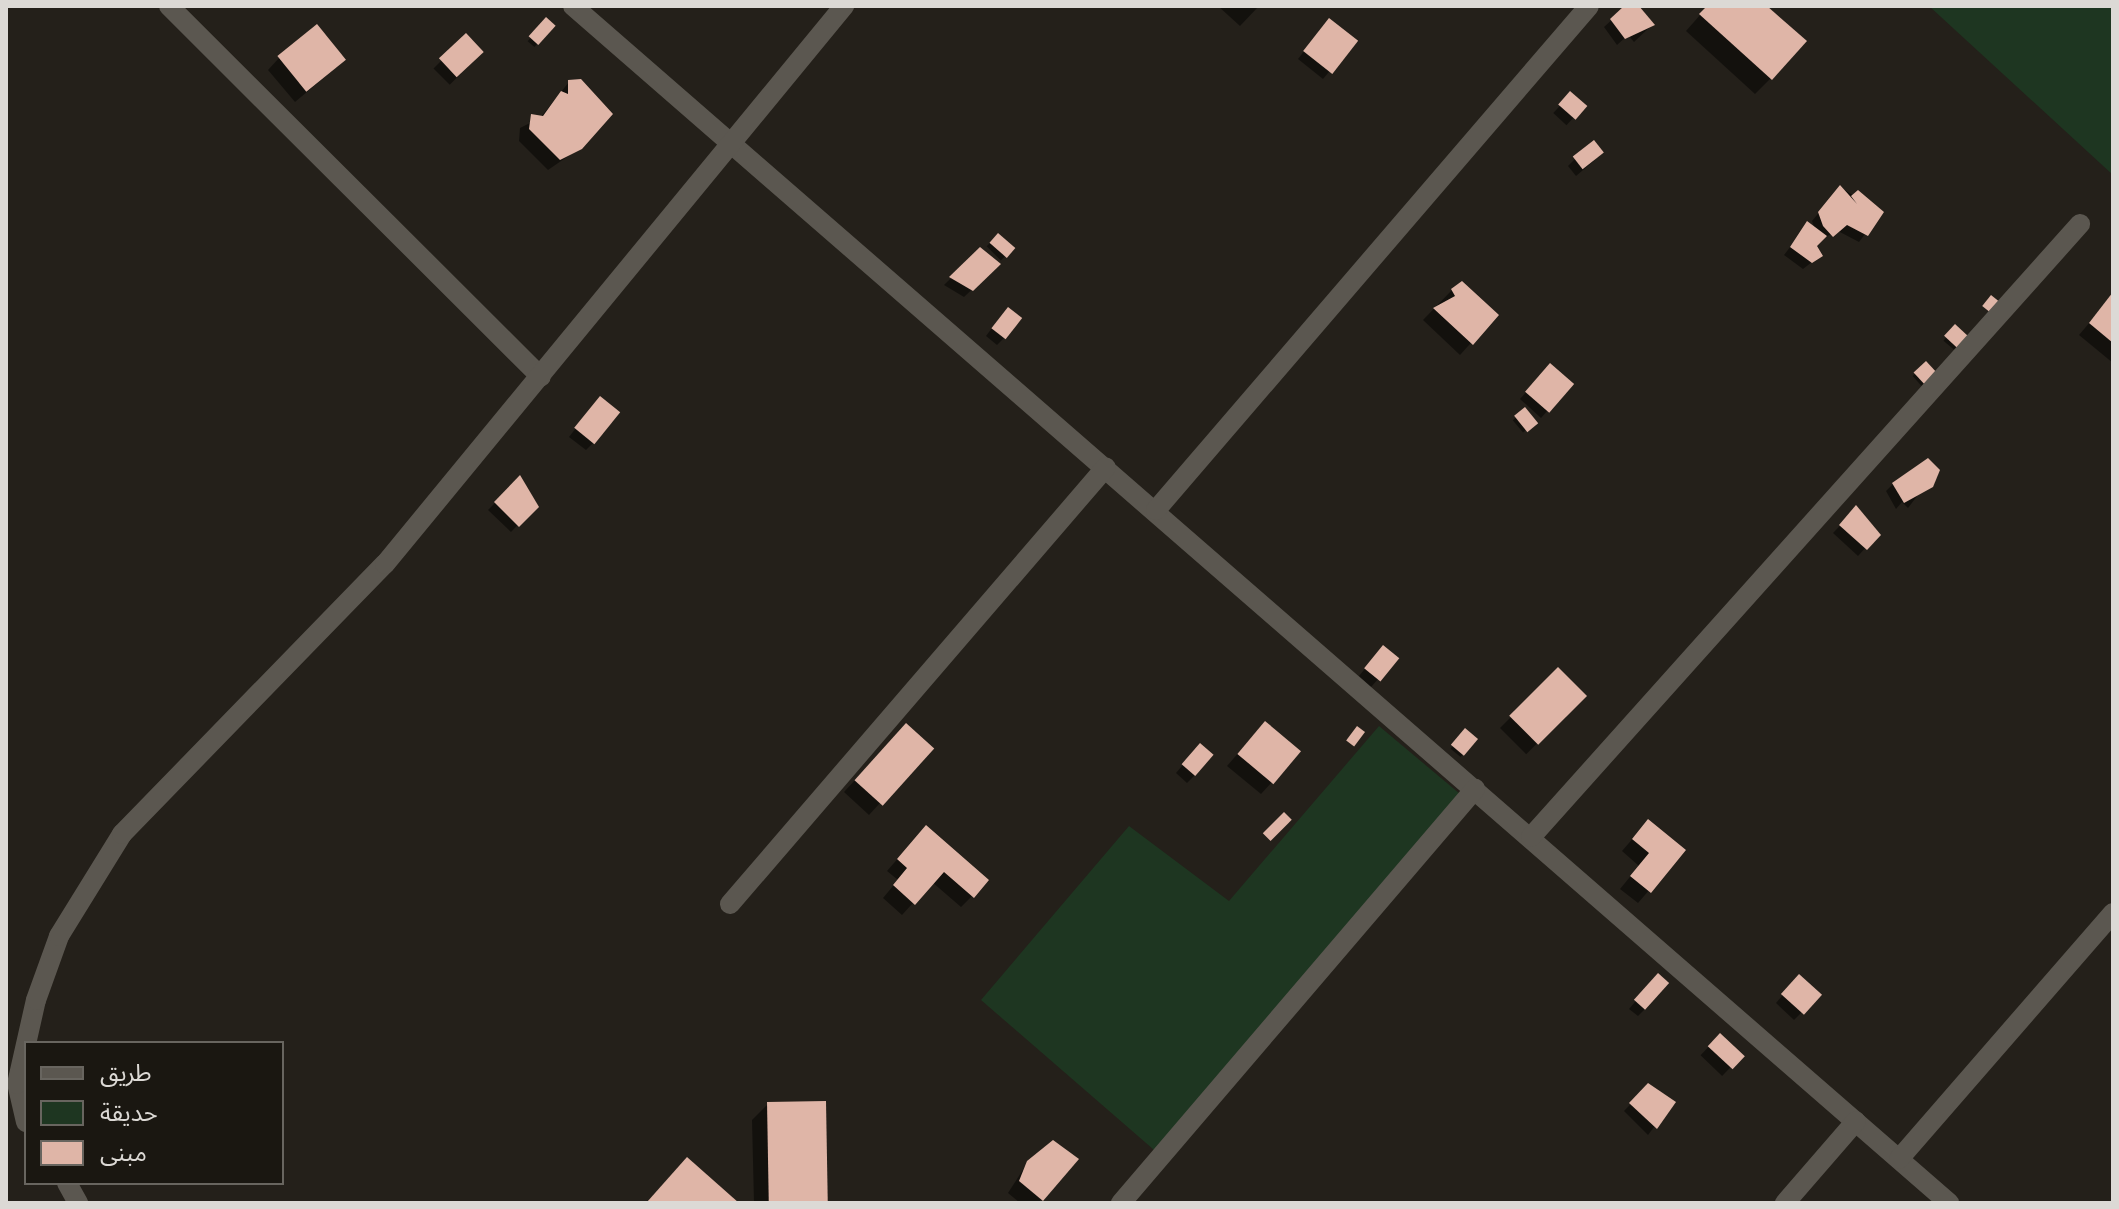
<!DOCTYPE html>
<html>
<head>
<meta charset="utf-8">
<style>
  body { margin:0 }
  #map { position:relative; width:2119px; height:1209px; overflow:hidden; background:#24201a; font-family:"Alegreya Sans","Noto Sans Arabic",sans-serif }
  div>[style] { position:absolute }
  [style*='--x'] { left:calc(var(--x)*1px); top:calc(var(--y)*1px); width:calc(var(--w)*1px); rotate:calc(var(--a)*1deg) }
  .green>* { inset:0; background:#1e3621 }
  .shadow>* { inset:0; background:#0007; transform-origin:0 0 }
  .building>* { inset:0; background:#dfb5a7; transform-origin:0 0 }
  .street>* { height:20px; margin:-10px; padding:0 10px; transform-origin:10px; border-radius:10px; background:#5b5750 }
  span { translate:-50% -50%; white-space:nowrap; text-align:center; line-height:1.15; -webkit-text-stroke:8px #1a1711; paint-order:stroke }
  .frame { position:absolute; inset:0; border:8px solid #dcd9d5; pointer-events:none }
  .legend { position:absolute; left:24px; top:1041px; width:260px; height:144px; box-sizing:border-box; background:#1a1711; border:2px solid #68655f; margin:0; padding:10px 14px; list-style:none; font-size:24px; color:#dcd9d5 }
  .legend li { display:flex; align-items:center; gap:16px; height:40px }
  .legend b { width:40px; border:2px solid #68655f }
</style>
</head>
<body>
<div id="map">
  <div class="green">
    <i style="clip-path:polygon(1929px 6px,2113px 6px,2113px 175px)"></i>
    <i style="clip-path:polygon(1379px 726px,1466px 799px,1161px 1156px,981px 1000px,1129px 826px,1229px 901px)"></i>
  </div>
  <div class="shadow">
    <i style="clip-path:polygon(1218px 6px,1259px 6px,1240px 26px)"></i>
    <i style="clip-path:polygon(1627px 6px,1652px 25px,1634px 42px,1628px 35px,1617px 45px,1604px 27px)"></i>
    <i style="clip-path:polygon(1708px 6px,1764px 6px,1771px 78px,1755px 94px,1686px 31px)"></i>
    <i style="left:546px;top:20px;width:9px;height:28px;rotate:41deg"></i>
    <i style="clip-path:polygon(1322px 28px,1355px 41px,1323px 79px,1298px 59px)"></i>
    <i style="left:466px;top:36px;width:23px;height:46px;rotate:45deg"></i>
    <i style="clip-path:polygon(279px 58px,332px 71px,295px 102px,268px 70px)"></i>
    <i style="clip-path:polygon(569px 82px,580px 148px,548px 170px,519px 141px,520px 128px,540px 118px)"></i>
    <i style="left:1571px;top:94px;width:18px;height:26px;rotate:43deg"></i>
    <i style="clip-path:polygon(1575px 159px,1595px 160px,1576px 176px,1568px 166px)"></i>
    <i style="clip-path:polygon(1840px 187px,1881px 213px,1859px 242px,1838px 231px,1821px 239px,1815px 246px,1821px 255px,1803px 269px,1784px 255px,1808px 224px,1815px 229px,1812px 221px)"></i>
    <i style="left:998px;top:235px;width:20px;height:16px;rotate:45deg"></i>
    <i style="clip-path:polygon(980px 250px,998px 265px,964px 297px,944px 285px)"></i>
    <i style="clip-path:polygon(1452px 290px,1496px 315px,1460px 355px,1423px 320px)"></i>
    <i style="clip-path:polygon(2113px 295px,2113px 363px,2079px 335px)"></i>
    <i style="clip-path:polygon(1001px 316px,1004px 338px,997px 345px,986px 336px)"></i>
    <i style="left:1955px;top:327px;width:17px;height:18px;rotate:40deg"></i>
    <i style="left:1926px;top:364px;width:13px;height:18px;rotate:48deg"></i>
    <i style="clip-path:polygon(1543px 373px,1548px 410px,1541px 418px,1520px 399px)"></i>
    <i style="clip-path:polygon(593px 406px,593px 443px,586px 450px,569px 437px)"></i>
    <i style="left:1525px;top:410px;width:16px;height:16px;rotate:50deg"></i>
    <i style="clip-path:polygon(1937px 470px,1908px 508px,1902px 502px,1896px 509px,1886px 491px,1893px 484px)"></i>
    <i style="clip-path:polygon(519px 479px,536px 506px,511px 532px,488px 510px)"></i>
    <i style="clip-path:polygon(1857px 508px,1878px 534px,1858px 556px,1833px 533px)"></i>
    <i style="clip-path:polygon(1376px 655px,1396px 659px,1371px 687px,1359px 676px)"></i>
    <i style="left:1558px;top:670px;width:37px;height:82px;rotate:45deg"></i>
    <i style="left:1465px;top:731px;width:13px;height:23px;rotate:39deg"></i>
    <i style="clip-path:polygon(1254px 735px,1272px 782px,1261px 794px,1227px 766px)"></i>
    <i style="clip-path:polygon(895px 737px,880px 803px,869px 815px,844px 792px)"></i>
    <i style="clip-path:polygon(1193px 753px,1194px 776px,1187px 783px,1176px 773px)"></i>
    <i style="clip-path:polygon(1648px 821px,1684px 850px,1638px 903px,1620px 889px,1639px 866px,1622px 851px)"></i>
    <i style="clip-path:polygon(915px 839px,972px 896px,961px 907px,932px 882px,902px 915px,883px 898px,898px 880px,887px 871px)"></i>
    <i style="clip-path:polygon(1651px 983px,1645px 1009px,1638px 1016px,1629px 1009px)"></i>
    <i style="clip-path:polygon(1792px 984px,1819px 995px,1794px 1020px,1776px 1003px)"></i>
    <i style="left:1720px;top:1035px;width:30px;height:28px;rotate:44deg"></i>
    <i style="clip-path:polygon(1648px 1086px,1673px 1102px,1648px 1135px,1624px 1111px)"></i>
    <i style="clip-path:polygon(768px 1104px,826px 1203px,754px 1203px,752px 1120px)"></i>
    <i style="clip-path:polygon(687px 1159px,736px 1203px,646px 1203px)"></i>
    <i style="clip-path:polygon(1076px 1160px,1038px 1203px,1020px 1203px,1008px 1193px,1028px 1162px)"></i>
  </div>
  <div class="building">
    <i style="clip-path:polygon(1624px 6px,1639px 6px,1655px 25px,1625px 39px,1610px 19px)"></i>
    <i style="clip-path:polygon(1707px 6px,1767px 6px,1807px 41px,1772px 80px,1699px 14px)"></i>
    <i style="left:546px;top:17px;width:13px;height:26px;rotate:42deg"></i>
    <i style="left:1329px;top:18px;width:37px;height:42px;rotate:38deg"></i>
    <i style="left:317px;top:24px;width:46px;height:51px;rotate:51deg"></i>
    <i style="left:466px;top:33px;width:26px;height:37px;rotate:47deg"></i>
    <i style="clip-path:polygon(581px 79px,613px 114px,582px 149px,560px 160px,529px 129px,531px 114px,543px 116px,561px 91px,568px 94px,568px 80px)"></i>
    <i style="left:1570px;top:91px;width:23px;height:18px;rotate:41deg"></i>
    <i style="left:1594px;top:140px;width:16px;height:27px;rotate:52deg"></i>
    <i style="clip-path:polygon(1840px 185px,1857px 204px,1851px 196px,1858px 190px,1884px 212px,1868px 236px,1847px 225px,1833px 237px,1823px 226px,1818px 212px)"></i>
    <i style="clip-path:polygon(1807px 221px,1827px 236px,1817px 246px,1823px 256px,1812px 263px,1790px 247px)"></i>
    <i style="left:998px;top:233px;width:23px;height:13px;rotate:41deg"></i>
    <i style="clip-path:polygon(980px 247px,1001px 264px,973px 291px,949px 277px)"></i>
    <i style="clip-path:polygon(1462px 281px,1499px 315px,1473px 345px,1433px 308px,1455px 296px,1451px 289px)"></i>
    <i style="clip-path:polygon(2113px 292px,2113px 343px,2089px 323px)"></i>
    <i style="left:1991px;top:295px;width:14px;height:14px;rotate:39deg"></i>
    <i style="left:1008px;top:307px;width:18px;height:27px;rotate:38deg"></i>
    <i style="left:1955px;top:324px;width:21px;height:16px;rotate:43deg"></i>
    <i style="left:1926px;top:361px;width:18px;height:17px;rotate:47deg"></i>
    <i style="left:1550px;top:363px;width:32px;height:38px;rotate:41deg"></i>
    <i style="left:600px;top:396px;width:26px;height:41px;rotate:39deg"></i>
    <i style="left:1525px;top:407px;width:21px;height:14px;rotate:51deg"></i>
    <i style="clip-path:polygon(1928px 458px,1940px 470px,1933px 487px,1904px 503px,1892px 483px)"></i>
    <i style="clip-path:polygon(520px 475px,539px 507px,519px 527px,494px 502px)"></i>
    <i style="clip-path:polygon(1856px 505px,1881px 535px,1867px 550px,1839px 525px)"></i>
    <i style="left:1383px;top:645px;width:21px;height:30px;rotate:39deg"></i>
    <i style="left:1558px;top:667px;width:41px;height:69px;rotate:45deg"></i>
    <i style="left:1265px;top:721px;width:47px;height:43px;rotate:40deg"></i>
    <i style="left:906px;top:723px;width:38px;height:77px;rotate:42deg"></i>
    <i style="left:1357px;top:726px;width:10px;height:18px;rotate:37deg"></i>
    <i style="left:1465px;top:728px;width:17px;height:22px;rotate:40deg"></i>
    <i style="left:1200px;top:743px;width:18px;height:28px;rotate:41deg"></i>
    <i style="left:1284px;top:812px;width:11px;height:30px;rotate:45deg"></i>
    <i style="clip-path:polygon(1648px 819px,1686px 850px,1651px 893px,1630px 876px,1649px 853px,1632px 839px)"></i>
    <i style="clip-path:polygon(926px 825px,989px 880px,974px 898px,944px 872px,915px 905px,893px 885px,907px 868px,897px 859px)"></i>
    <i style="left:1658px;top:973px;width:15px;height:36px;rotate:42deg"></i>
    <i style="left:1799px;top:974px;width:31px;height:27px;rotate:42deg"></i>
    <i style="left:1720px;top:1033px;width:34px;height:18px;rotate:43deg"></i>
    <i style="clip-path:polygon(1648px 1083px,1676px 1102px,1657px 1129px,1629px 1103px)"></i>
    <i style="left:826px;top:1101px;width:102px;height:59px;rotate:89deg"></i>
    <i style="clip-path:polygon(1053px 1140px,1079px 1159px,1043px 1201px,1019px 1181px,1027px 1161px)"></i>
    <i style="clip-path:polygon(687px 1157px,739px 1203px,647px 1202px)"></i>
  </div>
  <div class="street">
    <i style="--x:169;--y:6;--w:525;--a:44.92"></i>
    <i style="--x:573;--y:6;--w:1824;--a:41.02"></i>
    <i style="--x:1156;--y:510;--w:664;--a:-49.33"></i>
    <i style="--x:1531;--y:837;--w:823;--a:-48.15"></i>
    <i style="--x:730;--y:904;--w:576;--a:-49.29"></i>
    <i style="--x:26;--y:1122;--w:39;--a:-103"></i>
    <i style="--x:17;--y:1084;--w:86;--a:-77.3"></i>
    <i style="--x:36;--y:1000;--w:68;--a:-70.2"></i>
    <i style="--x:59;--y:936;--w:120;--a:-58.3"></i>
    <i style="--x:122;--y:834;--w:377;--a:-45.8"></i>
    <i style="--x:385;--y:564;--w:723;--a:-50.56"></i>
    <i style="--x:1899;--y:1159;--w:326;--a:-49"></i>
    <i style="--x:67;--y:1183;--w:23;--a:61"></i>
    <i style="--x:1121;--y:1203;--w:545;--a:-49.47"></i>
    <i style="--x:1785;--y:1203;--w:108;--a:-49.1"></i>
  </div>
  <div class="frame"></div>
  <ul class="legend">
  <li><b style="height:10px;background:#5b5750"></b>طريق</li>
  <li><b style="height:22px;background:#1e3621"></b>حديقة</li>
  <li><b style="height:22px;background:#dfb5a7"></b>مبنى</li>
  </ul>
</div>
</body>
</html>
